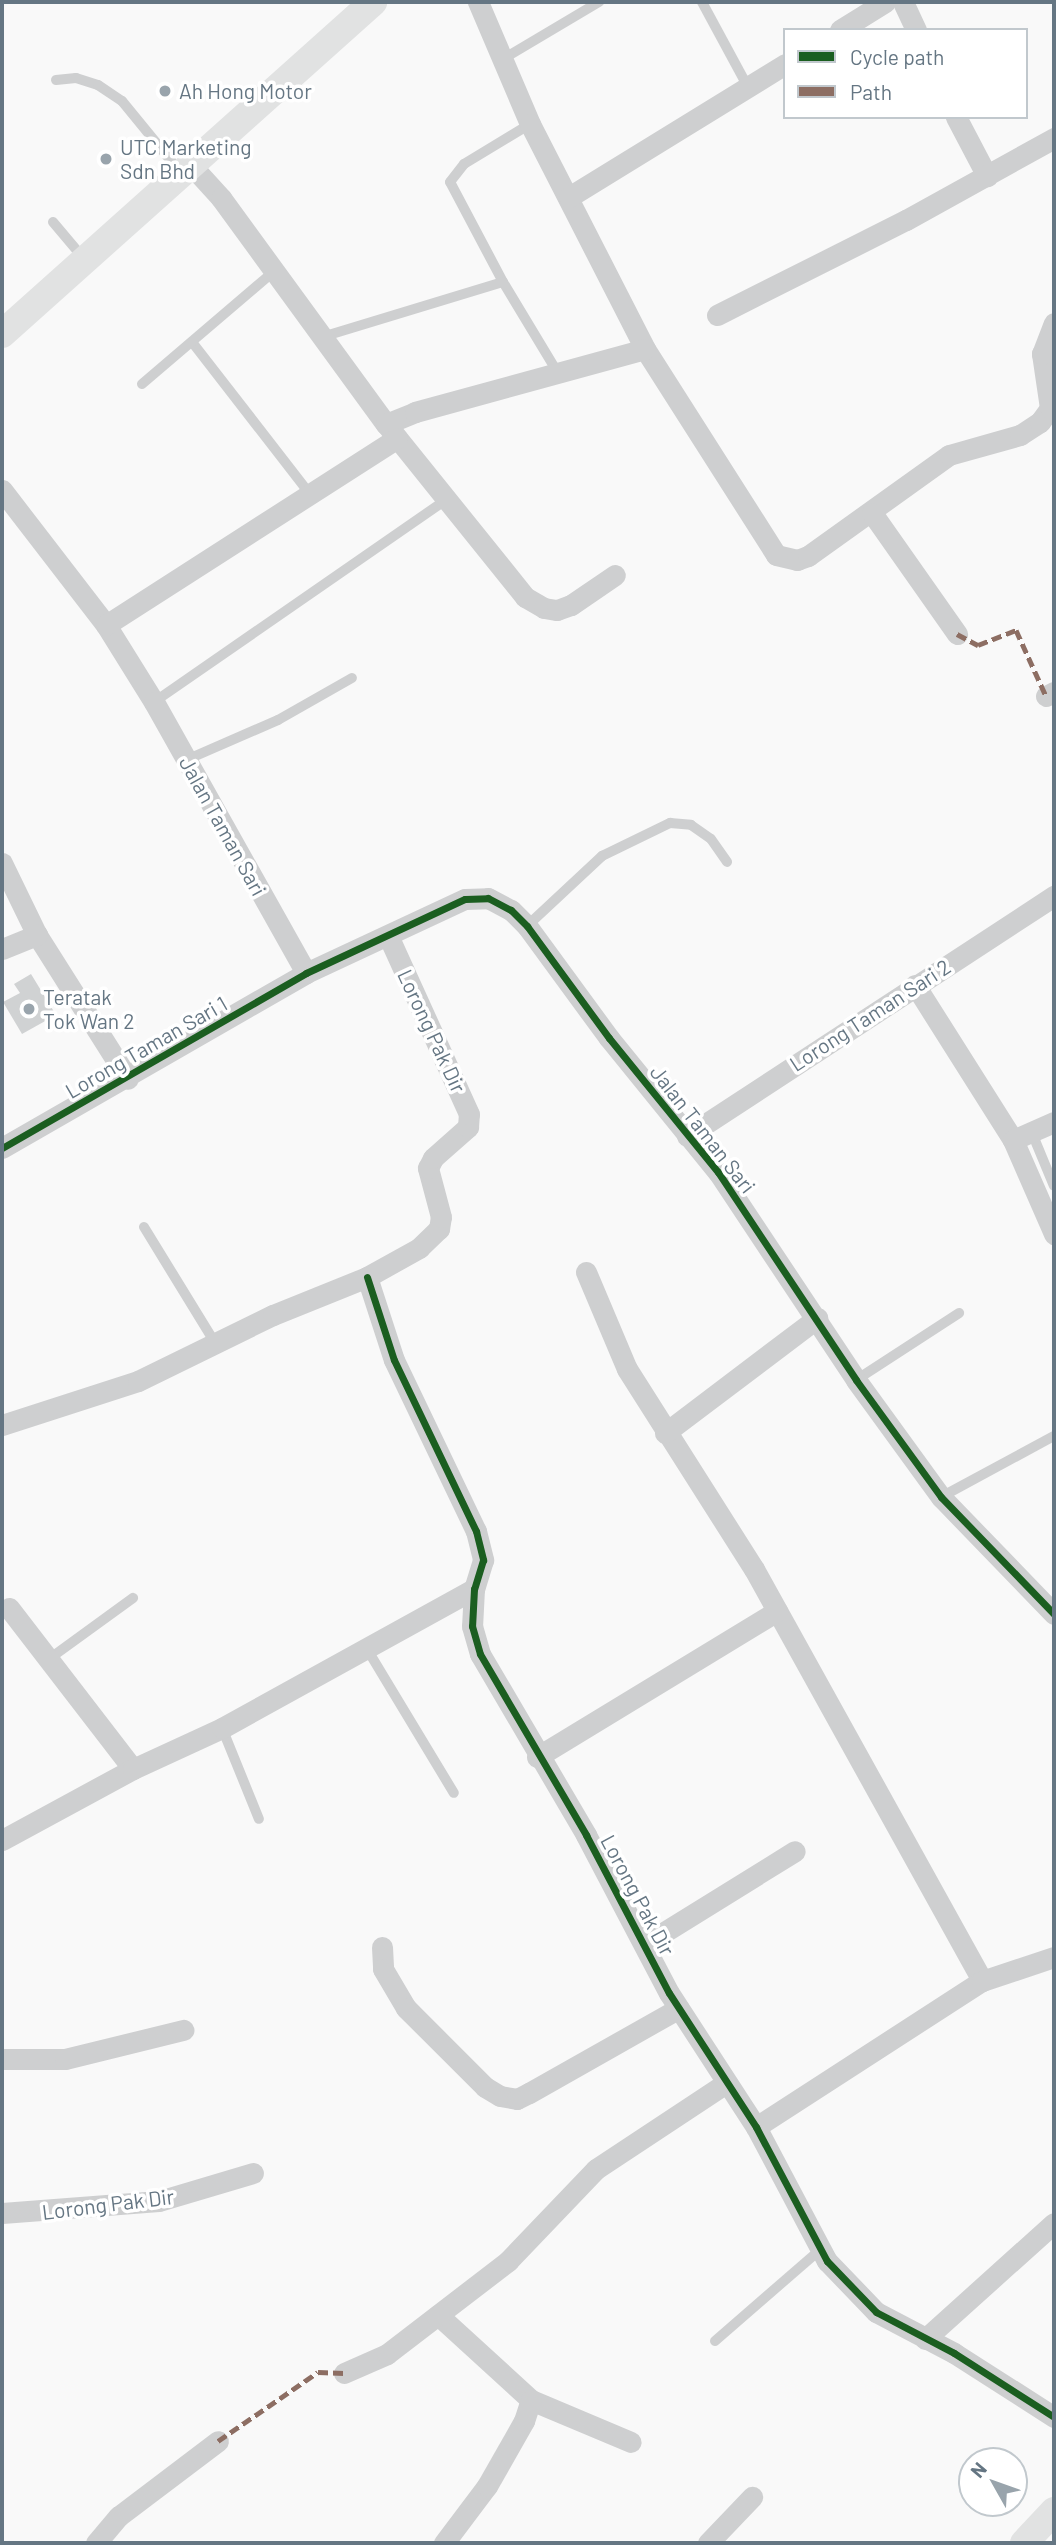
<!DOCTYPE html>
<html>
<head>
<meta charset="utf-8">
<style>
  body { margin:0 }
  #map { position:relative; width:1056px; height:2545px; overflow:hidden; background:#f9f9f9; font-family:Barlow,sans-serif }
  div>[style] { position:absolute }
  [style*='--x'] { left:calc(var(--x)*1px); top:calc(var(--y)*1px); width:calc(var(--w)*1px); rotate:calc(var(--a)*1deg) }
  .building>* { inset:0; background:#d0d2d3 }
  .lane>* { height:10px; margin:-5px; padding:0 5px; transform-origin:5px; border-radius:5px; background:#cecfd0 }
  .street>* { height:21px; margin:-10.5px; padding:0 10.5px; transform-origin:10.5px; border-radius:10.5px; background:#cecfd0 }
  .secondary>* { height:28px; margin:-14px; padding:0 14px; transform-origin:14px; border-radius:14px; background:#e1e2e2 }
  .quiet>* { height:5px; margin-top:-2.5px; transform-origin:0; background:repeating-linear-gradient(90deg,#8d6e63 0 10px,transparent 0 15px) }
  .cycleway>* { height:7px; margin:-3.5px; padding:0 3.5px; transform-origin:3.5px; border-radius:3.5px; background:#1b5e20 }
  .dots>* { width:19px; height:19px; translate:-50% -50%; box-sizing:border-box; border:4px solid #fff; border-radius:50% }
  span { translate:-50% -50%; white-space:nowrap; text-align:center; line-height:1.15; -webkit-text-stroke:7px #fff; paint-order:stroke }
  .poi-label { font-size:21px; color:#657683 }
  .left { translate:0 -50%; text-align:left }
  .street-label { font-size:21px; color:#657683 }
  .frame { position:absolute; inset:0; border:4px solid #657683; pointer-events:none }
  .legend { position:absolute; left:783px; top:28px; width:245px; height:91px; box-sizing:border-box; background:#fff; border:2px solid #c1c8cd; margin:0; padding:9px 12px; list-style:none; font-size:21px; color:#657683 }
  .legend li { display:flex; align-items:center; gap:14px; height:35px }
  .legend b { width:35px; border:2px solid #c1c8cd }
  .north { position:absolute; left:958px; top:2447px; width:70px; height:70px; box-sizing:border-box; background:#fff; border:2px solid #c1c8cd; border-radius:50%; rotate:310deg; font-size:19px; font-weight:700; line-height:28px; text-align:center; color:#657683 }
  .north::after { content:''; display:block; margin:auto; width:24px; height:32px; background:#99a4ac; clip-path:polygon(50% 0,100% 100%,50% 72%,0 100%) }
</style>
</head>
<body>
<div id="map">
  <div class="building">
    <i style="clip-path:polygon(31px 974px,56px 1015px,22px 1034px,3px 1002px,20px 993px,14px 984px)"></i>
  </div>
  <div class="lane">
    <i style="--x:702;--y:2;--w:97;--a:61.6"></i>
    <i style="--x:503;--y:59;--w:112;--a:-30.7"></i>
    <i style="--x:56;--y:80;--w:20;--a:-6"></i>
    <i style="--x:76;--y:78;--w:23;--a:18"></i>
    <i style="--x:98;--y:85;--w:29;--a:34"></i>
    <i style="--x:122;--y:101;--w:93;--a:50.7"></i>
    <i style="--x:53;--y:222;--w:50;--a:49.9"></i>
    <i style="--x:503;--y:282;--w:113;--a:-117.9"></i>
    <i style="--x:450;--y:182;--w:23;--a:-52"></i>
    <i style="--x:464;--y:164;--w:77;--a:-31.2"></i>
    <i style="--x:322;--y:337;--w:189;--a:-16.9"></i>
    <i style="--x:503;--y:282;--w:106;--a:58.9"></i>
    <i style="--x:192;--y:342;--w:192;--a:52.2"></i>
    <i style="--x:142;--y:384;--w:171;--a:-40.5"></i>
    <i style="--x:154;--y:702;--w:356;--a:-34.7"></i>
    <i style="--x:186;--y:760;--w:100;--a:-23.5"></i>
    <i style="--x:278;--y:720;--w:85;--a:-29.6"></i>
    <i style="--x:527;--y:926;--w:103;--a:-43"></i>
    <i style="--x:602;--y:856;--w:76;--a:-25.9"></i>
    <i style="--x:670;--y:823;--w:21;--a:5"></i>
    <i style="--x:691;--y:825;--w:24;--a:35"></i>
    <i style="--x:711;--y:839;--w:28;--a:55"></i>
    <i style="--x:1032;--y:1133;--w:57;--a:67.5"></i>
    <i style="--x:144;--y:1227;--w:136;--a:58.5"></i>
    <i style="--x:856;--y:1380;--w:123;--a:-33"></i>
    <i style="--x:941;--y:1497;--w:128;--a:-28.4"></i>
    <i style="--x:367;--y:1649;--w:168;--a:58.9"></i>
    <i style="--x:49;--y:1659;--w:104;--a:-36"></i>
    <i style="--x:222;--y:1728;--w:98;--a:67.9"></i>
    <i style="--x:715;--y:2341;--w:140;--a:-41"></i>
  </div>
  <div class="street">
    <i style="--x:478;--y:2;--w:133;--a:66.9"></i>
    <i style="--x:530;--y:124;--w:253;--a:62.9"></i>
    <i style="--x:645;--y:349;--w:244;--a:57.5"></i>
    <i style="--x:776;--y:555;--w:22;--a:13"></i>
    <i style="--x:797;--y:560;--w:12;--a:-20"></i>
    <i style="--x:808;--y:556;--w:173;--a:-35.6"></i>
    <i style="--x:949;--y:455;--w:74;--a:-15.7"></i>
    <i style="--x:1020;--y:435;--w:24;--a:-33"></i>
    <i style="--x:1040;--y:422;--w:17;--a:-54"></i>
    <i style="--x:1050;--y:408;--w:55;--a:-98.4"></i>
    <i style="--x:1042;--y:354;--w:33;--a:-69"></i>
    <i style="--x:903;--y:2;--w:31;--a:65"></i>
    <i style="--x:840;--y:30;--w:53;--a:-31.9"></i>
    <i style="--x:956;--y:117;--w:67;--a:62.3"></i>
    <i style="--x:191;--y:165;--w:45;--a:47.7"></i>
    <i style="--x:221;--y:198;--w:280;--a:53.9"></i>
    <i style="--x:386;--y:424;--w:222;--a:51.2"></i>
    <i style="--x:525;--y:597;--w:22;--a:30"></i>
    <i style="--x:544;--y:608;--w:13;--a:9"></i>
    <i style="--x:557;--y:610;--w:15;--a:-20"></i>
    <i style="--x:571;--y:605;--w:53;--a:-34.3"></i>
    <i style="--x:569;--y:197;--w:254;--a:-31.6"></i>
    <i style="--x:717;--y:315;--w:212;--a:-26.7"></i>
    <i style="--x:906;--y:220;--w:169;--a:-29"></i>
    <i style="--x:386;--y:424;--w:31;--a:-22"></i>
    <i style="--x:415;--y:412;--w:238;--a:-15.3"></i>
    <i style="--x:2;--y:490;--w:170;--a:52.4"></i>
    <i style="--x:106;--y:625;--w:91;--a:58.1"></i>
    <i style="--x:154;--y:702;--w:311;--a:60.7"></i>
    <i style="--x:872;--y:513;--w:148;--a:54.9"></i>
    <i style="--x:106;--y:625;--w:346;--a:-32.7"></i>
    <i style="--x:1046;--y:696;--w:9;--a:-27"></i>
    <i style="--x:2;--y:863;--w:80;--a:64.1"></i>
    <i style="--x:37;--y:935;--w:170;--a:57.7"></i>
    <i style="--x:2;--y:949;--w:38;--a:-22"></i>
    <i style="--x:915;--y:985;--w:183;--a:57.7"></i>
    <i style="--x:1013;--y:1140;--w:103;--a:66.4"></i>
    <i style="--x:687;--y:1136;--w:439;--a:-33.2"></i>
    <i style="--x:1013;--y:1140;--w:45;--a:-23.7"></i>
    <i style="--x:2;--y:1148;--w:351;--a:-29.9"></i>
    <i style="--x:306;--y:973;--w:175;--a:-25"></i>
    <i style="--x:465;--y:899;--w:23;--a:-2"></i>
    <i style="--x:488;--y:898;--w:26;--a:28"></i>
    <i style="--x:511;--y:910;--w:23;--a:45"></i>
    <i style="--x:527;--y:926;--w:139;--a:53.8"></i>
    <i style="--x:609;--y:1038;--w:173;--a:50.9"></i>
    <i style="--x:718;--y:1172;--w:250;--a:56.4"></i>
    <i style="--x:856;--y:1380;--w:145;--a:54"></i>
    <i style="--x:941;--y:1497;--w:163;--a:46"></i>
    <i style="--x:586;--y:1272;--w:105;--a:67.1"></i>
    <i style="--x:627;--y:1369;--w:237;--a:57.6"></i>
    <i style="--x:754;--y:1569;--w:471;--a:61"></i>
    <i style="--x:367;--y:1277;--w:87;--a:72"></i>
    <i style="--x:394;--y:1360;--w:190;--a:64.4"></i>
    <i style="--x:476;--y:1531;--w:30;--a:76"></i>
    <i style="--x:483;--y:1560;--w:30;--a:107"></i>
    <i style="--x:474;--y:1589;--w:37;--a:93"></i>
    <i style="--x:472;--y:1626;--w:29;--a:74"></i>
    <i style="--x:480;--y:1654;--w:210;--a:59.6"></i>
    <i style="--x:586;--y:1835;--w:178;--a:62.3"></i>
    <i style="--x:669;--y:1993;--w:160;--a:57"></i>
    <i style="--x:756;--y:2127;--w:152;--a:62.1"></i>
    <i style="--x:827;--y:2261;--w:71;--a:46.1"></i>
    <i style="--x:876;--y:2312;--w:88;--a:27.7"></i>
    <i style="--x:954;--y:2353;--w:119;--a:32.6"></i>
    <i style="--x:2;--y:1425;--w:143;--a:-17.9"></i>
    <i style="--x:138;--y:1381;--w:150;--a:-26.1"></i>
    <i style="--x:273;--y:1315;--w:101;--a:-22"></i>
    <i style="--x:367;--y:1277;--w:60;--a:-29.1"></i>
    <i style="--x:419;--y:1248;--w:28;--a:-44"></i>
    <i style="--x:439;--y:1229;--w:12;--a:-81"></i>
    <i style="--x:441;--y:1217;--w:51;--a:-104.9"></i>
    <i style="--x:428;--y:1168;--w:11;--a:-63"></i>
    <i style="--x:433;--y:1158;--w:47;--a:-41.5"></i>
    <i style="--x:468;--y:1127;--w:13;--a:-86"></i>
    <i style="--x:469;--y:1114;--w:193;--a:-114.4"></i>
    <i style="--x:665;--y:1433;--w:191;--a:-37.1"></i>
    <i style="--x:9;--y:1608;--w:203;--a:52.4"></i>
    <i style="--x:537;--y:1757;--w:281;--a:-31.3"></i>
    <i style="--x:2;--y:1840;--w:149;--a:-28.5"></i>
    <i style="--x:133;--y:1769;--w:98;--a:-24.7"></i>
    <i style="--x:222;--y:1728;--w:288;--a:-28.9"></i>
    <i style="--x:645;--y:1944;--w:176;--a:-31.8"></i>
    <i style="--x:382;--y:1947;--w:22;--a:87"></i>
    <i style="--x:383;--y:1969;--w:45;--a:59.5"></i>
    <i style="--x:406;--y:2008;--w:112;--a:45"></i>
    <i style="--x:485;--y:2087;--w:17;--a:31"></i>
    <i style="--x:500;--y:2096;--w:17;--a:10"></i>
    <i style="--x:517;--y:2099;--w:13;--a:-27"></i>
    <i style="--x:529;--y:2093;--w:172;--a:-29.5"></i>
    <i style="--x:2;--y:2059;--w:63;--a:0"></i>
    <i style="--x:65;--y:2059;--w:122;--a:-13.8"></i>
    <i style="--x:756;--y:2127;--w:269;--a:-32.9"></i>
    <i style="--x:982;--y:1981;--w:76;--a:-18.4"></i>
    <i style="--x:2;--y:2213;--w:157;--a:-4.4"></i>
    <i style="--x:159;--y:2201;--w:98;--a:-16.6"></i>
    <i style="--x:438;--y:2315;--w:126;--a:42.4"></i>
    <i style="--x:531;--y:2400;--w:108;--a:22.8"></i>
    <i style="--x:925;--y:2339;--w:173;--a:-42"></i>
    <i style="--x:344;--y:2373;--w:47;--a:-23.8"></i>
    <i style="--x:387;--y:2354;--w:153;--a:-37.5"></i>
    <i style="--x:508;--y:2261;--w:127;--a:-46.3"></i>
    <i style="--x:596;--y:2169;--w:156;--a:-33.5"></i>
    <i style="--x:96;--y:2543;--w:35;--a:-50"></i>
    <i style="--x:119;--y:2516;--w:124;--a:-37.1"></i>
    <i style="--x:444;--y:2543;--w:71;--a:-53"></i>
    <i style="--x:487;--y:2486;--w:75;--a:-60.4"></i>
    <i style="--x:524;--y:2421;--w:22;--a:-72"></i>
    <i style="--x:708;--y:2543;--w:64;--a:-46.3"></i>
  </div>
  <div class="secondary">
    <i style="--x:2;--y:334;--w:498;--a:-41.8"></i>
    <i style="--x:1024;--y:2543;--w:44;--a:-46.8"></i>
  </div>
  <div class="quiet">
    <i style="--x:957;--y:634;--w:24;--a:28"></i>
    <i style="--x:978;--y:645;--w:41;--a:-21.5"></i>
    <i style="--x:1016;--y:630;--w:72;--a:65.6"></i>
    <i style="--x:218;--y:2441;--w:121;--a:-34.6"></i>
    <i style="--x:318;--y:2372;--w:26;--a:2"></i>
  </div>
  <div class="cycleway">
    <i style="--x:2;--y:1148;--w:351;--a:-29.9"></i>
    <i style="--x:306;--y:973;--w:175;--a:-25"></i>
    <i style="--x:465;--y:899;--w:23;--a:-2"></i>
    <i style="--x:488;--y:898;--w:26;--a:28"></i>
    <i style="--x:511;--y:910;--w:23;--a:45"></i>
    <i style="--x:527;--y:926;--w:139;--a:53.8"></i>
    <i style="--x:609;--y:1038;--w:173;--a:50.9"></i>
    <i style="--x:718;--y:1172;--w:250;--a:56.4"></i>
    <i style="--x:856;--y:1380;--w:145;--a:54"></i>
    <i style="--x:941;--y:1497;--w:163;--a:46"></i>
    <i style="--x:367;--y:1277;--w:87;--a:72"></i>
    <i style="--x:394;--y:1360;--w:190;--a:64.4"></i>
    <i style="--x:476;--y:1531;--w:30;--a:76"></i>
    <i style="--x:483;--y:1560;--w:30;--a:107"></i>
    <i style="--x:474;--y:1589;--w:37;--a:93"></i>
    <i style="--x:472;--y:1626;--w:29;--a:74"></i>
    <i style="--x:480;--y:1654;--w:210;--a:59.6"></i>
    <i style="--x:586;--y:1835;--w:178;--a:62.3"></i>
    <i style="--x:669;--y:1993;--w:160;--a:57"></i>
    <i style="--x:756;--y:2127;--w:152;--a:62.1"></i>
    <i style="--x:827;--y:2261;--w:71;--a:46.1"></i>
    <i style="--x:876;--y:2312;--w:88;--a:27.7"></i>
    <i style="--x:954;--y:2353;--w:119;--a:32.6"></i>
  </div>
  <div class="dots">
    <i style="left:165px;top:91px;background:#99a4ac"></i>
    <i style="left:106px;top:159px;background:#99a4ac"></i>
    <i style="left:29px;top:1009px;background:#99a4ac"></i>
  </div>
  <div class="poi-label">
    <span class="left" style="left:179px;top:91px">Ah Hong Motor</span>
    <span class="left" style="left:120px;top:159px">UTC Marketing<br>Sdn Bhd</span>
    <span class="left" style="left:43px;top:1009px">Teratak<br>Tok Wan 2</span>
  </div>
  <div class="street-label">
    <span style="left:223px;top:826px;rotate:61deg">Jalan Taman Sari</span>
    <span style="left:870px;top:1015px;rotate:-33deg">Lorong Taman Sari 2</span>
    <span style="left:432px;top:1031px;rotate:65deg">Lorong Pak Dir</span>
    <span style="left:146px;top:1047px;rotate:-30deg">Lorong Taman Sari 1</span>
    <span style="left:703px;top:1129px;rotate:52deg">Jalan Taman Sari</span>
    <span style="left:638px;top:1895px;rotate:62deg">Lorong Pak Dir</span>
    <span style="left:108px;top:2204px;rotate:-7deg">Lorong Pak Dir</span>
  </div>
  <div class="frame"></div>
  <ul class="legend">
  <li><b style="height:9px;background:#1b5e20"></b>Cycle path</li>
  <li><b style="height:9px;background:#8d6e63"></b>Path</li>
  </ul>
  <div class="north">N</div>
</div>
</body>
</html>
